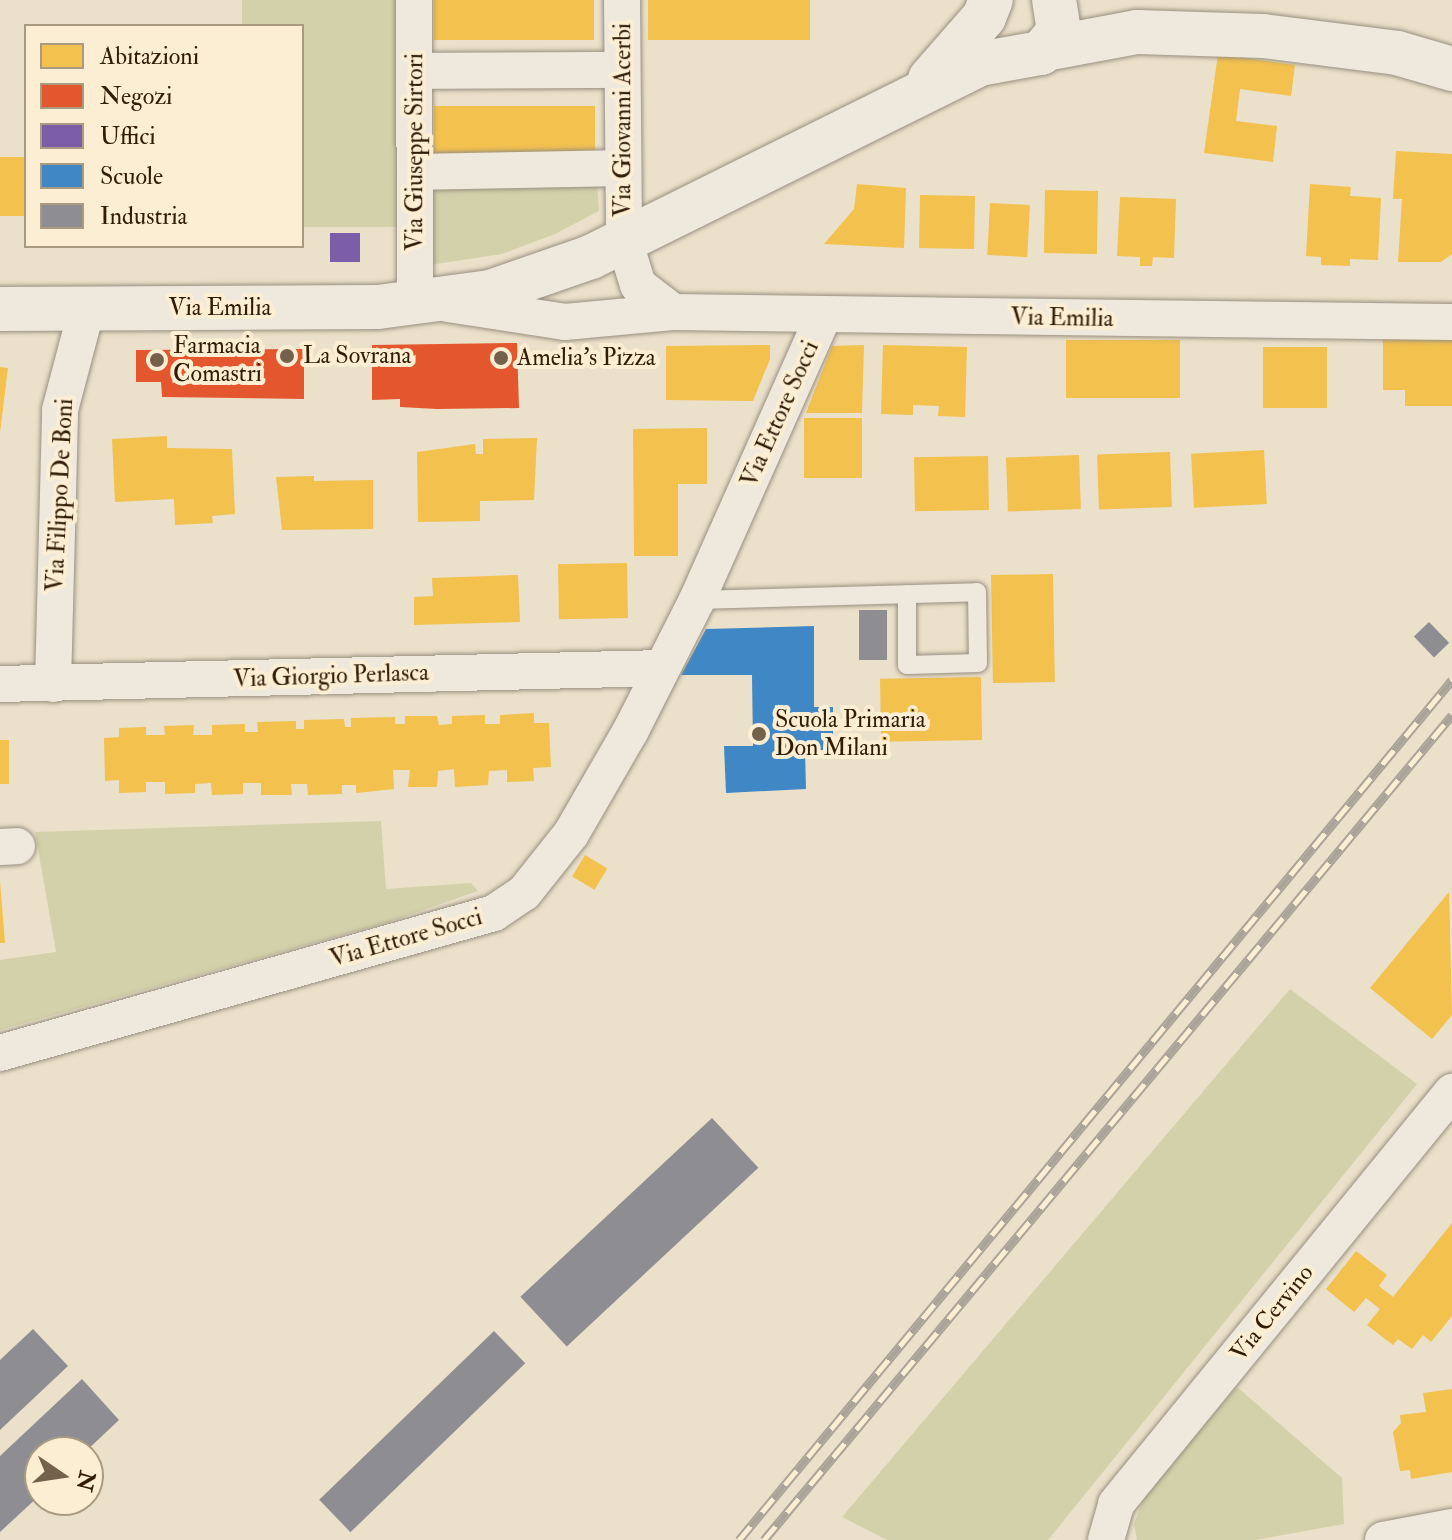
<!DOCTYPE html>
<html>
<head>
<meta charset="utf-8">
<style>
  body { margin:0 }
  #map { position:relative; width:1452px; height:1540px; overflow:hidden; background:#ebe0c9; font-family:"IM FELL Double Pica",serif }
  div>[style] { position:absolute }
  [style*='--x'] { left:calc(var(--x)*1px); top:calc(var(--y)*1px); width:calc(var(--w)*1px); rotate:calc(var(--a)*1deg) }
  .green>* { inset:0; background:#d3d1a9 }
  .homes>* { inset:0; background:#f2c14e; transform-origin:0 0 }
  .shops>* { inset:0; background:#e4572e }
  .offices>* { inset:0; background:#7b5ea7; transform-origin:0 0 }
  .schools>* { inset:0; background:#3f88c5 }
  .industry>* { inset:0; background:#8d8d92; transform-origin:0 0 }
  .roads { filter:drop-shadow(0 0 2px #988f80) drop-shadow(0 0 2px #988f80) }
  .service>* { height:18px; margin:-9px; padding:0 9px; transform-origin:9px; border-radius:9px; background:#eee8dd }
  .minor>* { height:36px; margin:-18px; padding:0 18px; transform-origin:18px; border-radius:18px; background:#eee8dd }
  .secondary>* { height:44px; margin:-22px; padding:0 22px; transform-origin:22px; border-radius:22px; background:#eee8dd }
  .rail>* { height:9px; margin-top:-4.5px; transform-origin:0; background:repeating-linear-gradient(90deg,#fbeed3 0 18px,#aaa398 0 36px); box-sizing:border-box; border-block:2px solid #aaa398 }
  .dots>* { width:22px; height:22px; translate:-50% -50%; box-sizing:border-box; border:4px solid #fbeed3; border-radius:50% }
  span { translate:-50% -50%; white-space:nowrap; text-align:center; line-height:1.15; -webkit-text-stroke:8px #fbeed3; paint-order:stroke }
  .street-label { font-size:24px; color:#321c08 }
  .poi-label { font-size:24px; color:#321c08 }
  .left { translate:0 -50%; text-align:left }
  .legend { position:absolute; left:24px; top:24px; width:280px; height:224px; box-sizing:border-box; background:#fbeed3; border:2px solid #ab9a82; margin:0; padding:10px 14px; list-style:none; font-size:24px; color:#321c08 }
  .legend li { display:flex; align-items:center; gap:16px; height:40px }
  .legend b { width:40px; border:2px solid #ab9a82 }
  .north { position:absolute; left:24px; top:1436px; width:80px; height:80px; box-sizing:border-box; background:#fbeed3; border:2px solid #ab9a82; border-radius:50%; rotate:103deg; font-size:22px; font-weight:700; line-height:32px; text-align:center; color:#321c08 }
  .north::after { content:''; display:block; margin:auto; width:28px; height:36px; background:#73614c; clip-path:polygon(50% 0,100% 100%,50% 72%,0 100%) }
</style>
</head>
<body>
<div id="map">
  <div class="green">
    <i style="clip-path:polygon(242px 0,399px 0,400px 227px,302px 227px,302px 26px,242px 26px)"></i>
    <i style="clip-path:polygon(597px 180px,599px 211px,555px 234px,502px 254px,429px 265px,428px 188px)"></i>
    <i style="clip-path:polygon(381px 821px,386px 889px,471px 883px,478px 891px,389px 922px,0 1030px,0 960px,56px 952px,35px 832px)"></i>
    <i style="clip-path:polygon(1290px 989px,1417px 1084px,1048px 1540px,887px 1540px,842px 1517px)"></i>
    <i style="clip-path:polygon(1237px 1387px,1342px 1478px,1344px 1524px,1255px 1540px,1137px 1540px,1134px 1524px,1145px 1494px)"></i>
  </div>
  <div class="homes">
    <i style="left:434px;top:0;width:160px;height:40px"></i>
    <i style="left:648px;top:0;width:162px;height:40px"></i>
    <i style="clip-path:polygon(1218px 54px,1295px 65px,1291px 96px,1240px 89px,1236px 121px,1277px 126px,1273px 162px,1204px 153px)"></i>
    <i style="left:595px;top:106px;width:49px;height:161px;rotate:90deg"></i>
    <i style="clip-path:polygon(1396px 151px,1452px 154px,1452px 254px,1441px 262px,1398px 262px,1402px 199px,1393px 199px)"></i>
    <i style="left:0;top:157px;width:26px;height:59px"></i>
    <i style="clip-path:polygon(857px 184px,906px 188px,904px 248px,824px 244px,854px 209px)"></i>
    <i style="clip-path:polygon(1310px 184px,1351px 187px,1350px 196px,1381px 198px,1378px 260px,1350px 259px,1350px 266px,1321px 265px,1321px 257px,1306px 256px)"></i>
    <i style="left:1045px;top:190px;width:53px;height:63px;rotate:1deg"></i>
    <i style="left:920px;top:195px;width:55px;height:53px;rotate:1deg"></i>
    <i style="clip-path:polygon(1120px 197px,1176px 199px,1174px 258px,1153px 257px,1152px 266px,1140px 266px,1140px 257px,1117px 256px)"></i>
    <i style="left:990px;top:203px;width:40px;height:52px;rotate:3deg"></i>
    <i style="clip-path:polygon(1383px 335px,1452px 335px,1452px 406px,1405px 406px,1405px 390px,1383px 390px)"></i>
    <i style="left:1066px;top:340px;width:114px;height:58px"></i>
    <i style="clip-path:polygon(770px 345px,770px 359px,753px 401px,666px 400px,666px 346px)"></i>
    <i style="clip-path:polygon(864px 345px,862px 413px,806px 413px,832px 346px)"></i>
    <i style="clip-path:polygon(883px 345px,967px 347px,965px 417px,938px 416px,939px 406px,913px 405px,913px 415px,881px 414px)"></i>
    <i style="left:1263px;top:347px;width:64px;height:61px"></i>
    <i style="left:0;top:367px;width:8px;height:140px;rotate:7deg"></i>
    <i style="left:804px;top:418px;width:58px;height:60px"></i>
    <i style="clip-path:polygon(707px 428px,707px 484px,678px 484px,678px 556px,634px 556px,633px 429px)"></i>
    <i style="clip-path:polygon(167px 436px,167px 448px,232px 449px,235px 514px,212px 516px,213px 523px,175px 525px,174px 499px,115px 502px,112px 439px)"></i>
    <i style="clip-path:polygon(537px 438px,534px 500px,480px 501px,480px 521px,418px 522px,417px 452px,475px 444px,476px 454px,483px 454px,483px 439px)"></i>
    <i style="left:1264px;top:450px;width:54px;height:73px;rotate:87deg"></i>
    <i style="left:1170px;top:452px;width:55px;height:73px;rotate:88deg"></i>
    <i style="left:1079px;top:455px;width:54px;height:73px;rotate:88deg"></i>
    <i style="left:988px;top:456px;width:54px;height:74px;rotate:89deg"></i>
    <i style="clip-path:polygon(314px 476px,314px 481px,373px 480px,373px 529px,282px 530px,276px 477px)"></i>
    <i style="left:627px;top:563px;width:55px;height:69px;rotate:89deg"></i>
    <i style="left:1053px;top:574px;width:108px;height:62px;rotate:89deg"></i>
    <i style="clip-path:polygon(518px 575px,520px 622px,414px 625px,414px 597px,433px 596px,432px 578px)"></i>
    <i style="left:981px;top:677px;width:63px;height:101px;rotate:89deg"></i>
    <i style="clip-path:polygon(534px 713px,534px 723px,549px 723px,551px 767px,533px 768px,534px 781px,507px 782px,507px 770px,489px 771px,488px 785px,455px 787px,454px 769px,438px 771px,437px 787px,408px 787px,410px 770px,393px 770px,394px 789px,356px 793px,356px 785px,342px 785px,342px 794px,308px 795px,307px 784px,291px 784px,292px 795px,261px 795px,261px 783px,243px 783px,243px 794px,212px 795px,211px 783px,195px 784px,195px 793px,165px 794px,165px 782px,146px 782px,146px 792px,119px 793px,119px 780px,105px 781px,104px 738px,119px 737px,119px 728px,146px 727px,146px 735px,165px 735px,164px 726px,194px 725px,193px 735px,212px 735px,212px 725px,245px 724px,245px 732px,258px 732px,257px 722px,296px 721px,296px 729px,304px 729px,304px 720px,344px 719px,345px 727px,351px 727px,351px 718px,395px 717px,395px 724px,405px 724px,405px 716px,437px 716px,439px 725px,452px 724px,452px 716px,485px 715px,485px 724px,500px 724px,500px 715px)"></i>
    <i style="left:0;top:740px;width:9px;height:44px"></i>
    <i style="left:585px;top:855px;width:26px;height:25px;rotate:31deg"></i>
    <i style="clip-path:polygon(0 881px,5px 943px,0 943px)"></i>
    <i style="clip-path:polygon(1449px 892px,1452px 1015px,1432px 1039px,1370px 988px)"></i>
    <i style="clip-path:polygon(1452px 1223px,1452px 1316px,1431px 1342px,1423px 1335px,1412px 1349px,1398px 1339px,1393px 1345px,1367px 1325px,1380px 1309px,1366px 1298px,1354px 1312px,1326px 1289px,1356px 1251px,1387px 1275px,1379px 1286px,1393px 1297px)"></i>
    <i style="clip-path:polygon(1452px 1389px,1452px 1472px,1411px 1479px,1410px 1470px,1400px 1471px,1393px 1432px,1401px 1423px,1400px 1415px,1426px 1412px,1423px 1393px)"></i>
  </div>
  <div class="shops">
    <i style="clip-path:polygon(517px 343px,519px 408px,437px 409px,400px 407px,400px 399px,372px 400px,372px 345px)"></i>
    <i style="clip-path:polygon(304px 349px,304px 399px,162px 397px,161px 382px,136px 382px,136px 350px)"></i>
  </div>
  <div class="offices">
    <i style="left:330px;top:233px;width:30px;height:29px"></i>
  </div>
  <div class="schools">
    <i style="clip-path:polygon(814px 626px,814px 707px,833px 707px,833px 750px,805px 750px,806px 789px,726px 793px,724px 746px,753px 746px,752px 675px,681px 675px,706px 629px)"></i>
  </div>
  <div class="industry">
    <i style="left:859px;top:610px;width:28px;height:50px"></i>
    <i style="left:1429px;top:622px;width:29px;height:21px;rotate:46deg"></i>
    <i style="left:712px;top:1118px;width:68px;height:262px;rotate:47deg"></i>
    <i style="clip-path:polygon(33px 1329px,68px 1366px,0 1430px,0 1360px)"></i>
    <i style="left:494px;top:1331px;width:45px;height:243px;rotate:46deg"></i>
    <i style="clip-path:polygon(82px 1379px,119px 1420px,85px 1452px,40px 1452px,40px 1495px,0 1532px,0 1456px)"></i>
  </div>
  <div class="roads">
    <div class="service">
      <i style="--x:697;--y:600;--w:280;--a:-1.6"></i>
      <i style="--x:977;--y:592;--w:71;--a:89.2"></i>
      <i style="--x:978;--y:663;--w:71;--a:178.4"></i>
      <i style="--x:907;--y:665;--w:71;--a:-90"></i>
    </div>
    <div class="minor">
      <i style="--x:414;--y:0;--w:304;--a:89.8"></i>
      <i style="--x:622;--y:0;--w:240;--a:89.5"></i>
      <i style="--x:624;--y:240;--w:47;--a:72.7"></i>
      <i style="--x:638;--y:285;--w:44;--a:37.6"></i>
      <i style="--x:414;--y:71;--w:208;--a:-0.3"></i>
      <i style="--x:415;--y:172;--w:208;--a:-1.1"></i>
      <i style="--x:448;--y:304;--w:118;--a:8.7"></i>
      <i style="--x:565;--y:322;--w:108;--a:-5.3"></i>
      <i style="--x:673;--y:312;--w:779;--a:0.74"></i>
      <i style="--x:0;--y:684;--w:662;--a:-1.38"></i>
      <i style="--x:53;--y:684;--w:274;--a:-88.5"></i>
      <i style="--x:60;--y:410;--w:106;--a:-75.2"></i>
      <i style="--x:0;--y:847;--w:17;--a:-3"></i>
      <i style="--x:0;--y:1053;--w:513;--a:-15.82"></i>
      <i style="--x:494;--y:913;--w:36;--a:-34"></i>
      <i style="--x:524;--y:893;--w:75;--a:-51.5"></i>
      <i style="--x:571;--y:834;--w:118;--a:-60"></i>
      <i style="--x:630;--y:732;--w:148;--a:-63.1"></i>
      <i style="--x:697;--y:600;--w:312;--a:-66"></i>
      <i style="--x:1106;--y:1540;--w:37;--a:-74"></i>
      <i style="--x:1116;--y:1504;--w:532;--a:-50.8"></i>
      <i style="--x:1383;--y:1540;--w:70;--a:-10.7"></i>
    </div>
    <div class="secondary">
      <i style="--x:1046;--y:49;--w:93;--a:-10.6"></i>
      <i style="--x:1137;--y:32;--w:126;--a:1.8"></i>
      <i style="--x:1263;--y:36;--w:135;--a:7.2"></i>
      <i style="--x:1397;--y:53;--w:57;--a:16.2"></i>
      <i style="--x:930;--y:79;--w:82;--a:-48.9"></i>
      <i style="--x:984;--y:17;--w:18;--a:-68"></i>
      <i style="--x:0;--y:309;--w:378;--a:-0.3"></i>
      <i style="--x:378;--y:307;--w:113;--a:-7.6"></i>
      <i style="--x:490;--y:292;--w:107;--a:-19.1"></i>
      <i style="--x:591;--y:257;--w:433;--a:-26.4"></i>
      <i style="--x:979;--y:64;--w:63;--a:-10.1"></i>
      <i style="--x:1041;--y:53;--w:28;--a:-51"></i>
      <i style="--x:1059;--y:31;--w:31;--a:-99"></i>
    </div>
  </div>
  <div class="rail">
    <i style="--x:739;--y:1540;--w:1117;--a:-50.34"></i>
    <i style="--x:764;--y:1540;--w:1074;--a:-50.17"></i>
  </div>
  <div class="dots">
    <i style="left:287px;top:356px;background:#73614c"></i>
    <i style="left:501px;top:358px;background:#73614c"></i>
    <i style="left:157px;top:360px;background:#73614c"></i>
    <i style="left:759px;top:734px;background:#73614c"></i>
  </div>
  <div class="street-label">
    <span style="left:623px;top:120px;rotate:-90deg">Via Giovanni Acerbi</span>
    <span style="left:415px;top:152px;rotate:-90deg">Via Giuseppe Sirtori</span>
    <span style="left:220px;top:308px">Via Emilia</span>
    <span style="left:1062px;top:318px;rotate:1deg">Via Emilia</span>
    <span style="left:780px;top:414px;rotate:-66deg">Via Ettore Socci</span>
    <span style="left:60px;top:495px;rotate:-87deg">Via Filippo De Boni</span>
    <span style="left:331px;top:676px;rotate:-2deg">Via Giorgio Perlasca</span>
    <span style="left:406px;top:938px;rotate:-16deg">Via Ettore Socci</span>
    <span style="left:1272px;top:1313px;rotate:-51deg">Via Cervino</span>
  </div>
  <div class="poi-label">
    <span class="left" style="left:173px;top:360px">Farmacia<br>Comastri</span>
    <span class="left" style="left:303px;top:356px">La Sovrana</span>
    <span class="left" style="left:517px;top:358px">Amelia’s Pizza</span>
    <span class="left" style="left:775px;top:734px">Scuola Primaria<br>Don Milani</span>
  </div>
  <ul class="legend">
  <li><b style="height:22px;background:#f2c14e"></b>Abitazioni</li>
  <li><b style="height:22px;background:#e4572e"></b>Negozi</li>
  <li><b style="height:22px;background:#7b5ea7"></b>Uffici</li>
  <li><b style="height:22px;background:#3f88c5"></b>Scuole</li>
  <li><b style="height:22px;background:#8d8d92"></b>Industria</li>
  </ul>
  <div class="north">N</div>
</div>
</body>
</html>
